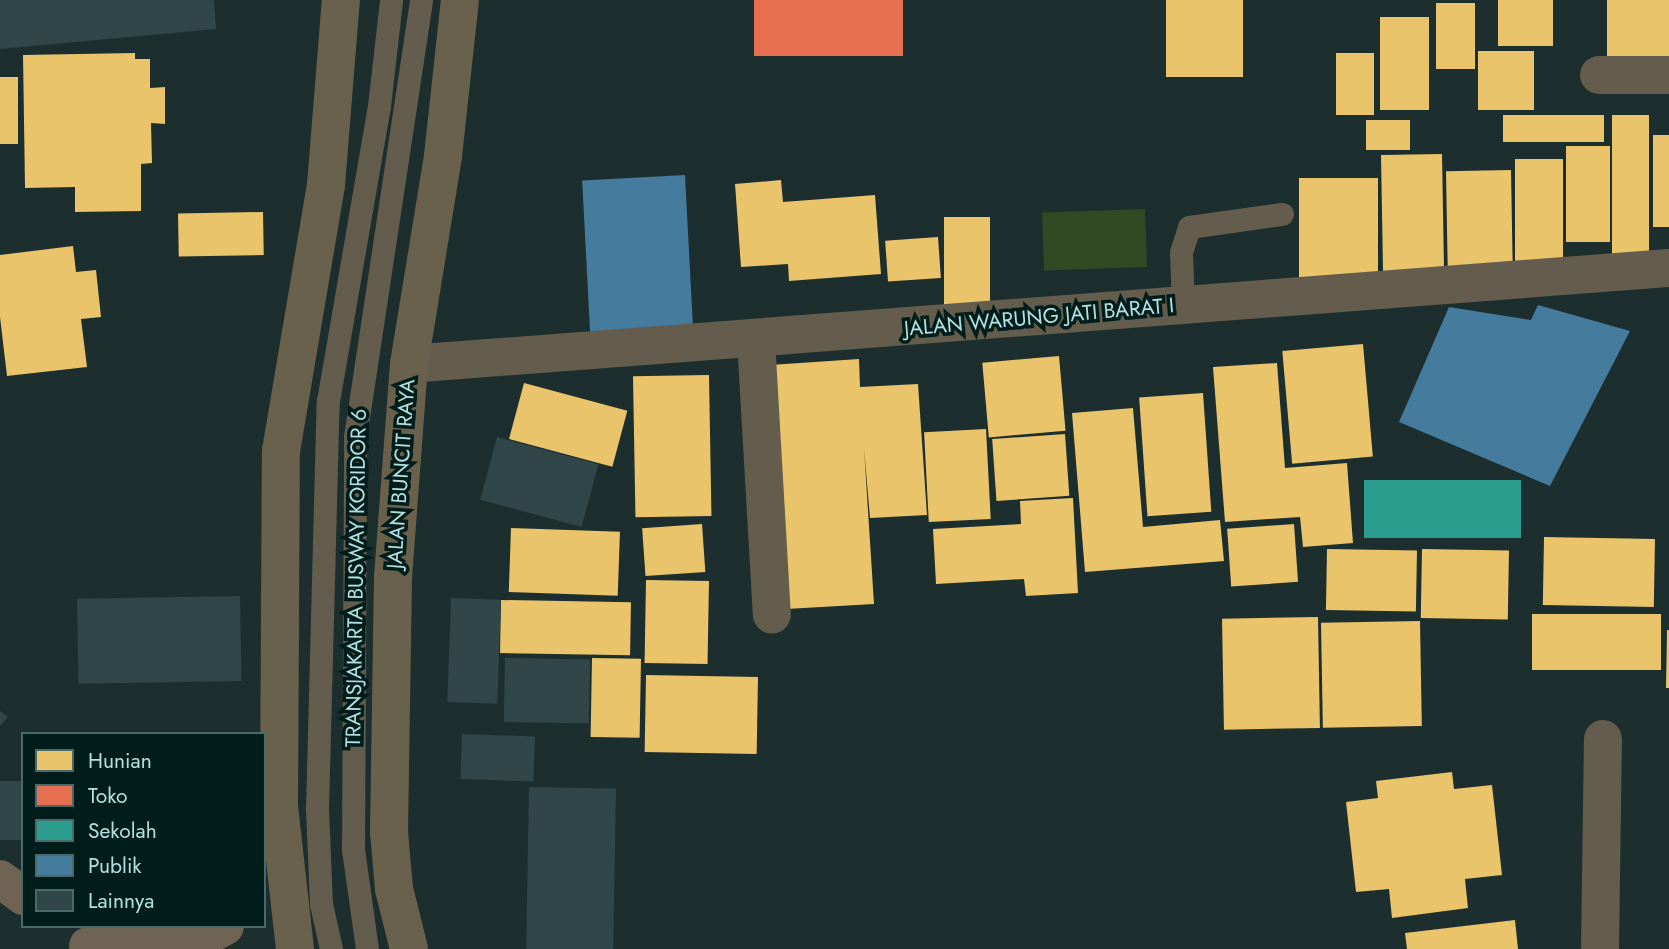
<!DOCTYPE html>
<html>
<head>
<meta charset="utf-8">
<style>
  body { margin:0 }
  #map { position:relative; width:1669px; height:949px; overflow:hidden; background:#1d2e2e; font-family:Jost,sans-serif }
  div>[style] { position:absolute }
  [style*='--x'] { left:calc(var(--x)*1px); top:calc(var(--y)*1px); width:calc(var(--w)*1px); rotate:calc(var(--a)*1deg) }
  .green>* { inset:0; background:#324a24; transform-origin:0 0 }
  .homes>* { inset:0; background:#e9c46a; transform-origin:0 0 }
  .shops>* { inset:0; background:#e76f51; transform-origin:0 0 }
  .schools>* { inset:0; background:#2a9d8f; transform-origin:0 0 }
  .public>* { inset:0; background:#457b9d; transform-origin:0 0 }
  .building>* { inset:0; background:#304648; transform-origin:0 0 }
  .lane>* { height:23px; margin:-11.5px; padding:0 11.5px; transform-origin:11.5px; border-radius:11.5px; background:#645c4d }
  .street>* { height:38px; margin:-19px; padding:0 19px; transform-origin:19px; border-radius:19px; background:#645c4d }
  .secondary>* { height:38px; margin:-19px; padding:0 19px; transform-origin:19px; border-radius:19px; background:#6f6453 }
  .primary>* { height:38px; margin:-19px; padding:0 19px; transform-origin:19px; border-radius:19px; background:#6a614d }
  span { translate:-50% -50%; white-space:nowrap; text-align:center; line-height:1.15; -webkit-text-stroke:7px #001d1c; paint-order:stroke }
  .street-label { font-size:21px; color:#b3e0de }
  .legend { position:absolute; left:21px; top:732px; width:245px; height:196px; box-sizing:border-box; background:#001d1c; border:2px solid #486b6a; margin:0; padding:9px 12px; list-style:none; font-size:21px; color:#b3e0de }
  .legend li { display:flex; align-items:center; gap:14px; height:35px }
  .legend b { width:35px; border:2px solid #486b6a }
</style>
</head>
<body>
<div id="map">
  <div class="green">
    <i style="left:1145px;top:209px;width:58px;height:103px;rotate:88deg"></i>
  </div>
  <div class="homes">
    <i style="left:1166px;top:0;width:77px;height:77px"></i>
    <i style="left:1498px;top:0;width:55px;height:46px"></i>
    <i style="left:1607px;top:0;width:62px;height:68px"></i>
    <i style="left:1436px;top:3px;width:39px;height:66px"></i>
    <i style="left:1380px;top:17px;width:49px;height:93px"></i>
    <i style="left:1478px;top:51px;width:56px;height:59px"></i>
    <i style="clip-path:polygon(135px 53px,135px 59px,150px 59px,150px 88px,165px 87px,165px 124px,151px 123px,152px 163px,141px 164px,141px 211px,75px 212px,75px 187px,25px 188px,23px 55px)"></i>
    <i style="left:1374px;top:53px;width:62px;height:38px;rotate:90deg"></i>
    <i style="left:0;top:77px;width:18px;height:67px"></i>
    <i style="left:1604px;top:115px;width:27px;height:101px;rotate:90deg"></i>
    <i style="left:1612px;top:115px;width:37px;height:142px"></i>
    <i style="left:1366px;top:120px;width:44px;height:30px"></i>
    <i style="left:1653px;top:135px;width:16px;height:92px"></i>
    <i style="left:1566px;top:146px;width:44px;height:96px"></i>
    <i style="left:1442px;top:154px;width:122px;height:61px;rotate:89deg"></i>
    <i style="left:1563px;top:159px;width:103px;height:48px;rotate:90deg"></i>
    <i style="left:1511px;top:170px;width:96px;height:65px;rotate:89deg"></i>
    <i style="left:1299px;top:178px;width:79px;height:106px"></i>
    <i style="clip-path:polygon(781px 180px,783px 202px,875px 195px,881px 274px,789px 281px,788px 264px,741px 267px,735px 184px)"></i>
    <i style="left:263px;top:212px;width:43px;height:85px;rotate:89deg"></i>
    <i style="left:944px;top:217px;width:46px;height:92px"></i>
    <i style="left:938px;top:237px;width:41px;height:53px;rotate:86deg"></i>
    <i style="clip-path:polygon(73px 246px,76px 272px,96px 270px,101px 317px,81px 319px,87px 367px,7px 376px,0 317px,0 255px)"></i>
    <i style="left:1363px;top:344px;width:113px;height:81px;rotate:85deg"></i>
    <i style="left:1059px;top:356px;width:75px;height:77px;rotate:85deg"></i>
    <i style="clip-path:polygon(859px 359px,860px 387px,918px 384px,927px 515px,870px 518px,864px 448px,874px 604px,786px 609px,770px 365px)"></i>
    <i style="clip-path:polygon(1277px 363px,1285px 468px,1347px 463px,1353px 543px,1303px 547px,1300px 517px,1225px 522px,1213px 367px)"></i>
    <i style="left:709px;top:375px;width:141px;height:76px;rotate:89deg"></i>
    <i style="left:524px;top:383px;width:107px;height:58px;rotate:15deg"></i>
    <i style="left:1203px;top:393px;width:119px;height:64px;rotate:86deg"></i>
    <i style="clip-path:polygon(1133px 408px,1143px 527px,1220px 520px,1224px 561px,1085px 572px,1072px 413px)"></i>
    <i style="left:986px;top:429px;width:90px;height:62px;rotate:87deg"></i>
    <i style="left:1065px;top:434px;width:62px;height:73px;rotate:86deg"></i>
    <i style="clip-path:polygon(1073px 498px,1078px 593px,1026px 596px,1024px 579px,936px 584px,933px 529px,1021px 524px,1020px 501px)"></i>
    <i style="left:702px;top:524px;width:48px;height:60px;rotate:86deg"></i>
    <i style="left:1294px;top:524px;width:58px;height:67px;rotate:86deg"></i>
    <i style="left:511px;top:528px;width:109px;height:64px;rotate:2deg"></i>
    <i style="left:1544px;top:537px;width:111px;height:68px;rotate:1deg"></i>
    <i style="left:1327px;top:549px;width:90px;height:61px;rotate:1deg"></i>
    <i style="left:1422px;top:549px;width:87px;height:69px;rotate:1deg"></i>
    <i style="left:646px;top:580px;width:63px;height:83px;rotate:1deg"></i>
    <i style="left:501px;top:600px;width:130px;height:53px;rotate:1deg"></i>
    <i style="left:1532px;top:614px;width:129px;height:56px"></i>
    <i style="left:1318px;top:617px;width:111px;height:96px;rotate:89deg"></i>
    <i style="left:1420px;top:621px;width:105px;height:99px;rotate:89deg"></i>
    <i style="clip-path:polygon(1667px 630px,1669px 630px,1669px 688px,1666px 688px)"></i>
    <i style="left:592px;top:658px;width:49px;height:79px;rotate:1deg"></i>
    <i style="left:646px;top:675px;width:112px;height:77px;rotate:1deg"></i>
    <i style="clip-path:polygon(1452px 772px,1454px 789px,1492px 785px,1502px 875px,1465px 879px,1468px 908px,1392px 918px,1389px 889px,1356px 892px,1346px 802px,1378px 798px,1376px 781px)"></i>
    <i style="clip-path:polygon(1515px 920px,1518px 949px,1407px 949px,1405px 933px)"></i>
  </div>
  <div class="shops">
    <i style="left:754px;top:0;width:149px;height:56px"></i>
  </div>
  <div class="schools">
    <i style="left:1364px;top:480px;width:157px;height:58px"></i>
  </div>
  <div class="public">
    <i style="left:685px;top:175px;width:152px;height:103px;rotate:87deg"></i>
    <i style="clip-path:polygon(1538px 305px,1630px 331px,1550px 486px,1399px 422px,1449px 307px,1531px 320px)"></i>
  </div>
  <div class="building">
    <i style="clip-path:polygon(0 0,214px 0,216px 29px,0 49px)"></i>
    <i style="left:497px;top:437px;width:105px;height:65px;rotate:15deg"></i>
    <i style="left:240px;top:596px;width:85px;height:163px;rotate:89deg"></i>
    <i style="left:451px;top:598px;width:50px;height:104px;rotate:2deg"></i>
    <i style="left:505px;top:658px;width:85px;height:64px;rotate:1deg"></i>
    <i style="clip-path:polygon(0 711px,8px 717px,0 726px)"></i>
    <i style="left:462px;top:734px;width:73px;height:45px;rotate:2deg"></i>
    <i style="left:0;top:781px;width:23px;height:59px"></i>
    <i style="left:529px;top:787px;width:87px;height:162px;rotate:1deg"></i>
  </div>
  <div class="lane">
    <i style="--x:1183;--y:306;--w:54;--a:-92.1"></i>
    <i style="--x:1181;--y:252;--w:26;--a:-72"></i>
    <i style="--x:1189;--y:227;--w:94;--a:-8"></i>
    <i style="--x:331;--y:949;--w:46;--a:-102.5"></i>
    <i style="--x:321;--y:904;--w:95;--a:-92.4"></i>
    <i style="--x:317;--y:809;--w:408;--a:-88.5"></i>
    <i style="--x:328;--y:401;--w:299;--a:-80.2"></i>
    <i style="--x:379;--y:106;--w:107;--a:-83.5"></i>
    <i style="--x:367;--y:949;--w:100;--a:-98"></i>
    <i style="--x:353;--y:850;--w:413;--a:-89.7"></i>
    <i style="--x:355;--y:437;--w:442;--a:-81.4"></i>
  </div>
  <div class="street">
    <i style="--x:1599;--y:75;--w:70;--a:0"></i>
    <i style="--x:756;--y:340;--w:275;--a:86.7"></i>
    <i style="--x:409;--y:364;--w:1264;--a:-4.36"></i>
    <i style="--x:1600;--y:949;--w:210;--a:-89.2"></i>
  </div>
  <div class="secondary">
    <i style="--x:0;--y:879;--w:29;--a:36"></i>
    <i style="--x:88;--y:946;--w:66;--a:0"></i>
    <i style="--x:154;--y:946;--w:48;--a:-8.5"></i>
    <i style="--x:201;--y:939;--w:27;--a:-28"></i>
  </div>
  <div class="primary">
    <i style="--x:295;--y:949;--w:143;--a:-96.4"></i>
    <i style="--x:279;--y:807;--w:356;--a:-89.7"></i>
    <i style="--x:281;--y:451;--w:270;--a:-80.4"></i>
    <i style="--x:326;--y:185;--w:186;--a:-85.4"></i>
    <i style="--x:409;--y:949;--w:62;--a:-104"></i>
    <i style="--x:394;--y:889;--w:57;--a:-95"></i>
    <i style="--x:389;--y:832;--w:255;--a:-89.1"></i>
    <i style="--x:393;--y:577;--w:214;--a:-85.7"></i>
    <i style="--x:409;--y:364;--w:211;--a:-80.7"></i>
    <i style="--x:443;--y:156;--w:157;--a:-83.8"></i>
  </div>
  <div class="street-label">
    <span style="left:1039px;top:317px;rotate:-5deg">JALAN WARUNG JATI BARAT I</span>
    <span style="left:401px;top:474px;rotate:-86deg">JALAN BUNCIT RAYA</span>
    <span style="left:356px;top:578px;rotate:-89deg">TRANSJAKARTA BUSWAY KORIDOR 6</span>
  </div>
  <ul class="legend">
  <li><b style="height:19px;background:#e9c46a"></b>Hunian</li>
  <li><b style="height:19px;background:#e76f51"></b>Toko</li>
  <li><b style="height:19px;background:#2a9d8f"></b>Sekolah</li>
  <li><b style="height:19px;background:#457b9d"></b>Publik</li>
  <li><b style="height:19px;background:#304648"></b>Lainnya</li>
  </ul>
</div>
</body>
</html>
